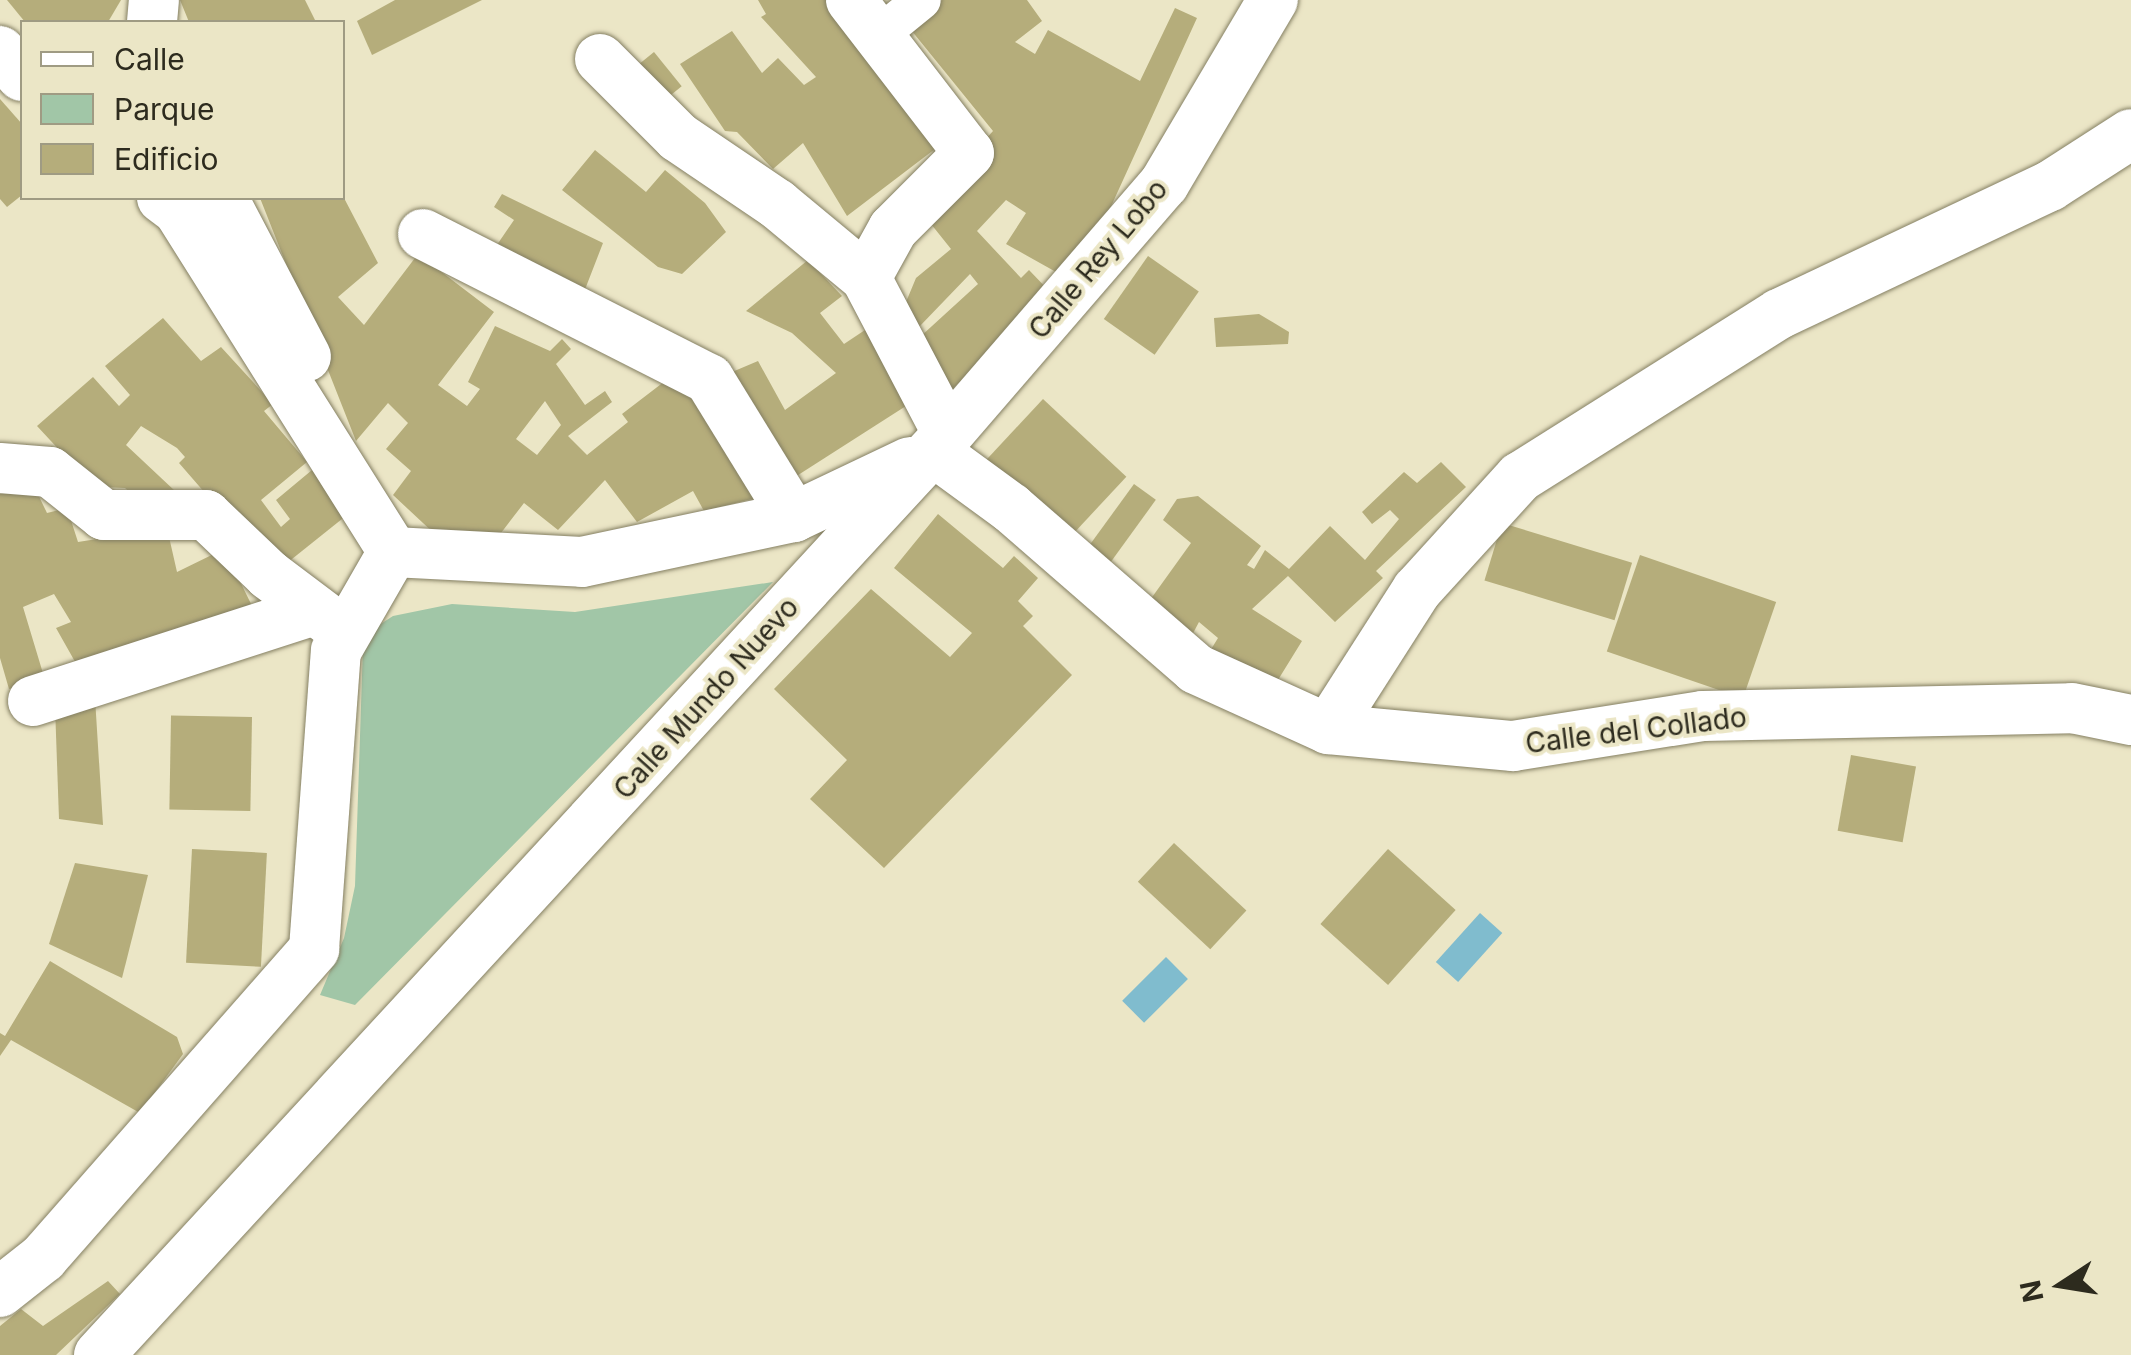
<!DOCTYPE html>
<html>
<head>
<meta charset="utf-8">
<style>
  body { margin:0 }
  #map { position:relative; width:2131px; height:1355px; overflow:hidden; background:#ebe6c6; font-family:Inter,sans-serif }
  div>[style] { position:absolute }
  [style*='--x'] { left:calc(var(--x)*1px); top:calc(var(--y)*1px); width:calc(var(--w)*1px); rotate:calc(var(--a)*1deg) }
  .green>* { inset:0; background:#a1c6a7 }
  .water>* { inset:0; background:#80bcce; transform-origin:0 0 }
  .building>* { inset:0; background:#b5ad7b; transform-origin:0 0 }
  .roads { filter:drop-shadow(0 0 2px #847f62) drop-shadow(0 0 2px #847f62) }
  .pedestrian>* { height:38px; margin:-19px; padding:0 19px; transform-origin:19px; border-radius:19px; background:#fff }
  .minor>* { height:50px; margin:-25px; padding:0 25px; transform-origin:25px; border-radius:25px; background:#fff }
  span { translate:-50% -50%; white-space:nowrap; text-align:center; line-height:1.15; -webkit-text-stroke:8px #ebe6c6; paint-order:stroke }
  .street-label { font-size:28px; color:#2d2b1e }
  .legend { position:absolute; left:20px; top:20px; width:325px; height:180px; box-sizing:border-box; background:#ebe6c6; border:2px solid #9f9b83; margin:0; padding:12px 18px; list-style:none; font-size:30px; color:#2d2b1e }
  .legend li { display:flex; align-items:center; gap:20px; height:50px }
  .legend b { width:50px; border:2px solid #9f9b83 }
  .north { position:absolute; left:2011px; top:1235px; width:100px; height:100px; -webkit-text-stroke:8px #ebe6c6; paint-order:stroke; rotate:258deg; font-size:28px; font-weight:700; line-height:40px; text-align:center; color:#2d2b1e }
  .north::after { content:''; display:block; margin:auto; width:35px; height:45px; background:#2d2b1e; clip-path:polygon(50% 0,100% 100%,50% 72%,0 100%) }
</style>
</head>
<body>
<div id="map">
  <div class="green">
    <i style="clip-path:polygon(773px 582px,355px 1005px,320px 995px,344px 938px,355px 886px,363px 646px,376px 627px,393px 616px,452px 604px,575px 612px)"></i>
  </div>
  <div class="water">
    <i style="left:1480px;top:913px;width:30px;height:66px;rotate:42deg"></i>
    <i style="left:1166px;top:957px;width:31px;height:62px;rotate:45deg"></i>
  </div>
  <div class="building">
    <i style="clip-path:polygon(7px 0,121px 0,108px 22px,25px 22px)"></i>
    <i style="clip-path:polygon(180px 0,305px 0,316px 22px,189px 22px)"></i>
    <i style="clip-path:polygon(395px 0,482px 0,372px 55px,357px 21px)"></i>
    <i style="clip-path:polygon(758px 0,839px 0,935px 149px,847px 216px,803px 143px,773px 169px,737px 132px,725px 131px,680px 64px,732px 31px,762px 73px,778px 58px,804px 85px,816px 77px,761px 17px,766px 14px)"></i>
    <i style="clip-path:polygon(942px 0,1027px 0,1042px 21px,1015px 42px,1035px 54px,1048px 30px,1140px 81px,1175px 8px,1197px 18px,1108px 213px,1065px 277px,1006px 244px,1026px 213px,1006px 200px,977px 231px,1021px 278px,1029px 270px,1053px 295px,948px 393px,909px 347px,978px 284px,970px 274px,919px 327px,901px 314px,916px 278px,951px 249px,927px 219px,939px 191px,993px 131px,907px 25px)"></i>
    <i style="left:654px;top:52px;width:44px;height:21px;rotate:51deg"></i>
    <i style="clip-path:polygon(0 99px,22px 124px,22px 195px,7px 207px,0 199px)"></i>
    <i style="clip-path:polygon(595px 150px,646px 192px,665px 170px,705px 203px,726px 232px,682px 274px,658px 267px,562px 190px)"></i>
    <i style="clip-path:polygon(502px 194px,603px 243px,579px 305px,488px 258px,514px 220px,494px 207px)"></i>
    <i style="clip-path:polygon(evenodd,260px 198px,344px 198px,378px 263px,338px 297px,364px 325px,418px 254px,494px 312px,438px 385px,467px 406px,480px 389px,468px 382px,495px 326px,550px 351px,562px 339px,571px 349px,556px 364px,585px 405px,605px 391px,612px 402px,568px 436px,587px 455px,628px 422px,622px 414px,669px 378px,710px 396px,768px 495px,704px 511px,693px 491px,637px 522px,605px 480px,558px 530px,524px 503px,494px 542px,438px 537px,393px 495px,411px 471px,386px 449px,408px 423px,388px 403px,356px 441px,260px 198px,545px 401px,561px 425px,537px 455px,516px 439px,545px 401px)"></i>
    <i style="left:1148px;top:256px;width:62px;height:77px;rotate:35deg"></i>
    <i style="clip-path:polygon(808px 260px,842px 296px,820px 313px,844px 344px,868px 328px,920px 397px,795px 477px,725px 375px,758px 361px,785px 410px,836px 373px,792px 333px,746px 311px)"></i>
    <i style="clip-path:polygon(1259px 314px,1289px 332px,1288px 344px,1216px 347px,1214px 318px)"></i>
    <i style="clip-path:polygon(163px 318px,201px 361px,221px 347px,273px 404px,264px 411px,307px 462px,261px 500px,281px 527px,290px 519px,276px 500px,312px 470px,347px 515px,282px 567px,232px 524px,179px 463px,185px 457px,177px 448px,141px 426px,126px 445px,175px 491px,142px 503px,125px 488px,77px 486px,63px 454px,37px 426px,93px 377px,119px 406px,130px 395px,105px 366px)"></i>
    <i style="left:1043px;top:399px;width:114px;height:83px;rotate:43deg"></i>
    <i style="clip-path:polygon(1441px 462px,1466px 487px,1376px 571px,1383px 578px,1335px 622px,1288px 576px,1252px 609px,1302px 641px,1273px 688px,1210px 651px,1218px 638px,1199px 622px,1191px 637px,1145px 607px,1191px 543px,1163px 520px,1177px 499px,1198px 496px,1261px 546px,1247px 565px,1254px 569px,1265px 550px,1289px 569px,1330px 526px,1365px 560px,1399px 519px,1390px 510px,1372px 524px,1362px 512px,1404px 472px,1417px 483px)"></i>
    <i style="clip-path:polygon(31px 480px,47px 513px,67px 508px,78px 542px,167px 528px,177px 572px,224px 549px,258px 618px,78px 667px,56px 628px,71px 622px,54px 594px,23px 607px,45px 680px,9px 689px,0 658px,0 494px)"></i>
    <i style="left:1134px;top:484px;width:27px;height:81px;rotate:36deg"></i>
    <i style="clip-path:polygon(938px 514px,1003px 568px,1014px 556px,1038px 578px,1018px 601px,1033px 616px,1023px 626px,1072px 675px,884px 868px,810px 799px,847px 760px,774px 689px,871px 589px,950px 657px,972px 633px,894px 568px)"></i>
    <i style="left:1502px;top:523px;width:136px;height:60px;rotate:17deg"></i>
    <i style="left:1640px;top:555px;width:144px;height:102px;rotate:19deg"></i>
    <i style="clip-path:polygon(95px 698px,103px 825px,59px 819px,55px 706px)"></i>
    <i style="left:252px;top:717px;width:94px;height:81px;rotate:91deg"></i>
    <i style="left:1851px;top:755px;width:66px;height:77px;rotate:10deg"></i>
    <i style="left:1174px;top:843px;width:99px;height:53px;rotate:43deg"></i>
    <i style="left:192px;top:849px;width:75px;height:114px;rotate:3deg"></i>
    <i style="left:1388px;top:849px;width:91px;height:101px;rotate:42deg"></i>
    <i style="clip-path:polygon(75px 863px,148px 875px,122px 978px,49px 944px)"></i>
    <i style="clip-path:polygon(50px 961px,177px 1037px,183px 1054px,140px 1113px,11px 1040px,0 1056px,0 1033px,5px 1036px)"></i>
    <i style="clip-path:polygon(108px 1281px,120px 1294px,56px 1355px,0 1355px,0 1326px,21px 1309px,43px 1326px)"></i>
  </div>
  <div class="roads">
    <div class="pedestrian">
      <i style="--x:879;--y:35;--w:55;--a:-39.1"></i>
    </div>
    <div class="minor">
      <i style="--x:851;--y:0;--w:193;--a:52.4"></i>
      <i style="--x:969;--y:153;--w:107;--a:135"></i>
      <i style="--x:893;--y:229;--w:56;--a:118.9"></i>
      <i style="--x:866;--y:278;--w:176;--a:62.3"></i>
      <i style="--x:152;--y:22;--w:22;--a:-85"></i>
      <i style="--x:0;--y:51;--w:33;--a:49"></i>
      <i style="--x:600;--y:59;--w:110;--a:45"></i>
      <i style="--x:678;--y:137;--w:120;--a:34.1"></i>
      <i style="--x:777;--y:204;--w:116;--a:39.7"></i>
      <i style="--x:162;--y:198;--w:20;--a:37"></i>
      <i style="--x:178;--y:210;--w:404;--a:57.8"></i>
      <i style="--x:393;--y:552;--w:189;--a:3"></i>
      <i style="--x:582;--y:562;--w:217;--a:-12"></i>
      <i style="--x:794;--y:517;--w:128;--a:-25.4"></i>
      <i style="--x:223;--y:198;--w:179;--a:62.4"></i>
      <i style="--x:423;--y:234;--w:321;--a:26.9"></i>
      <i style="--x:709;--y:379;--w:162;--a:58.4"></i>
      <i style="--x:933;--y:451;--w:97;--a:36.2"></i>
      <i style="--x:1011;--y:508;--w:245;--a:41"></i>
      <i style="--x:1196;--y:669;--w:145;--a:24.4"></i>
      <i style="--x:1328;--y:729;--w:186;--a:5.3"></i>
      <i style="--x:1513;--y:746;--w:192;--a:-9"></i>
      <i style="--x:1703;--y:716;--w:369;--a:-1.2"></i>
      <i style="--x:2072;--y:708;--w:60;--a:11.5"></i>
      <i style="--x:0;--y:468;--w:50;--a:4.6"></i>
      <i style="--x:50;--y:472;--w:69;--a:38.5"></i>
      <i style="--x:104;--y:515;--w:102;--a:0"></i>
      <i style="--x:206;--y:515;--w:87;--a:43.6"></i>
      <i style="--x:269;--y:575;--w:96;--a:37"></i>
      <i style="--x:33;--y:701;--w:296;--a:-17.9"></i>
      <i style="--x:1328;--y:729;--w:165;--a:-57.4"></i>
      <i style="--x:1417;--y:590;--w:153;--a:-47.7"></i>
      <i style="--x:1520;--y:477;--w:306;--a:-32.2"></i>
      <i style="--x:1779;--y:314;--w:300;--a:-25.3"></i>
      <i style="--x:2050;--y:186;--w:96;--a:-32.7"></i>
      <i style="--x:0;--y:1292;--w:55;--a:-38.3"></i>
      <i style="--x:43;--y:1258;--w:411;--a:-48.7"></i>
      <i style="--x:314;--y:949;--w:299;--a:-85.8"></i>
      <i style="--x:336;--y:651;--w:114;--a:-60.1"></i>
      <i style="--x:99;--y:1355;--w:1253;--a:-47.33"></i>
      <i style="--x:948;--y:434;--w:330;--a:-49.2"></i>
      <i style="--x:1164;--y:184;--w:214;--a:-59.4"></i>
    </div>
  </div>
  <div class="street-label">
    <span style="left:1098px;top:259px;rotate:-50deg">Calle Rey Lobo</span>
    <span style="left:706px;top:698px;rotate:-48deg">Calle Mundo Nuevo</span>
    <span style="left:1636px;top:730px;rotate:-7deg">Calle del Collado</span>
  </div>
  <ul class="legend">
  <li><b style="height:12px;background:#fff"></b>Calle</li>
  <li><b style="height:28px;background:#a1c6a7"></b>Parque</li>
  <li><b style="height:28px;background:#b5ad7b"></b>Edificio</li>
  </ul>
  <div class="north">N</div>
</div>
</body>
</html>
